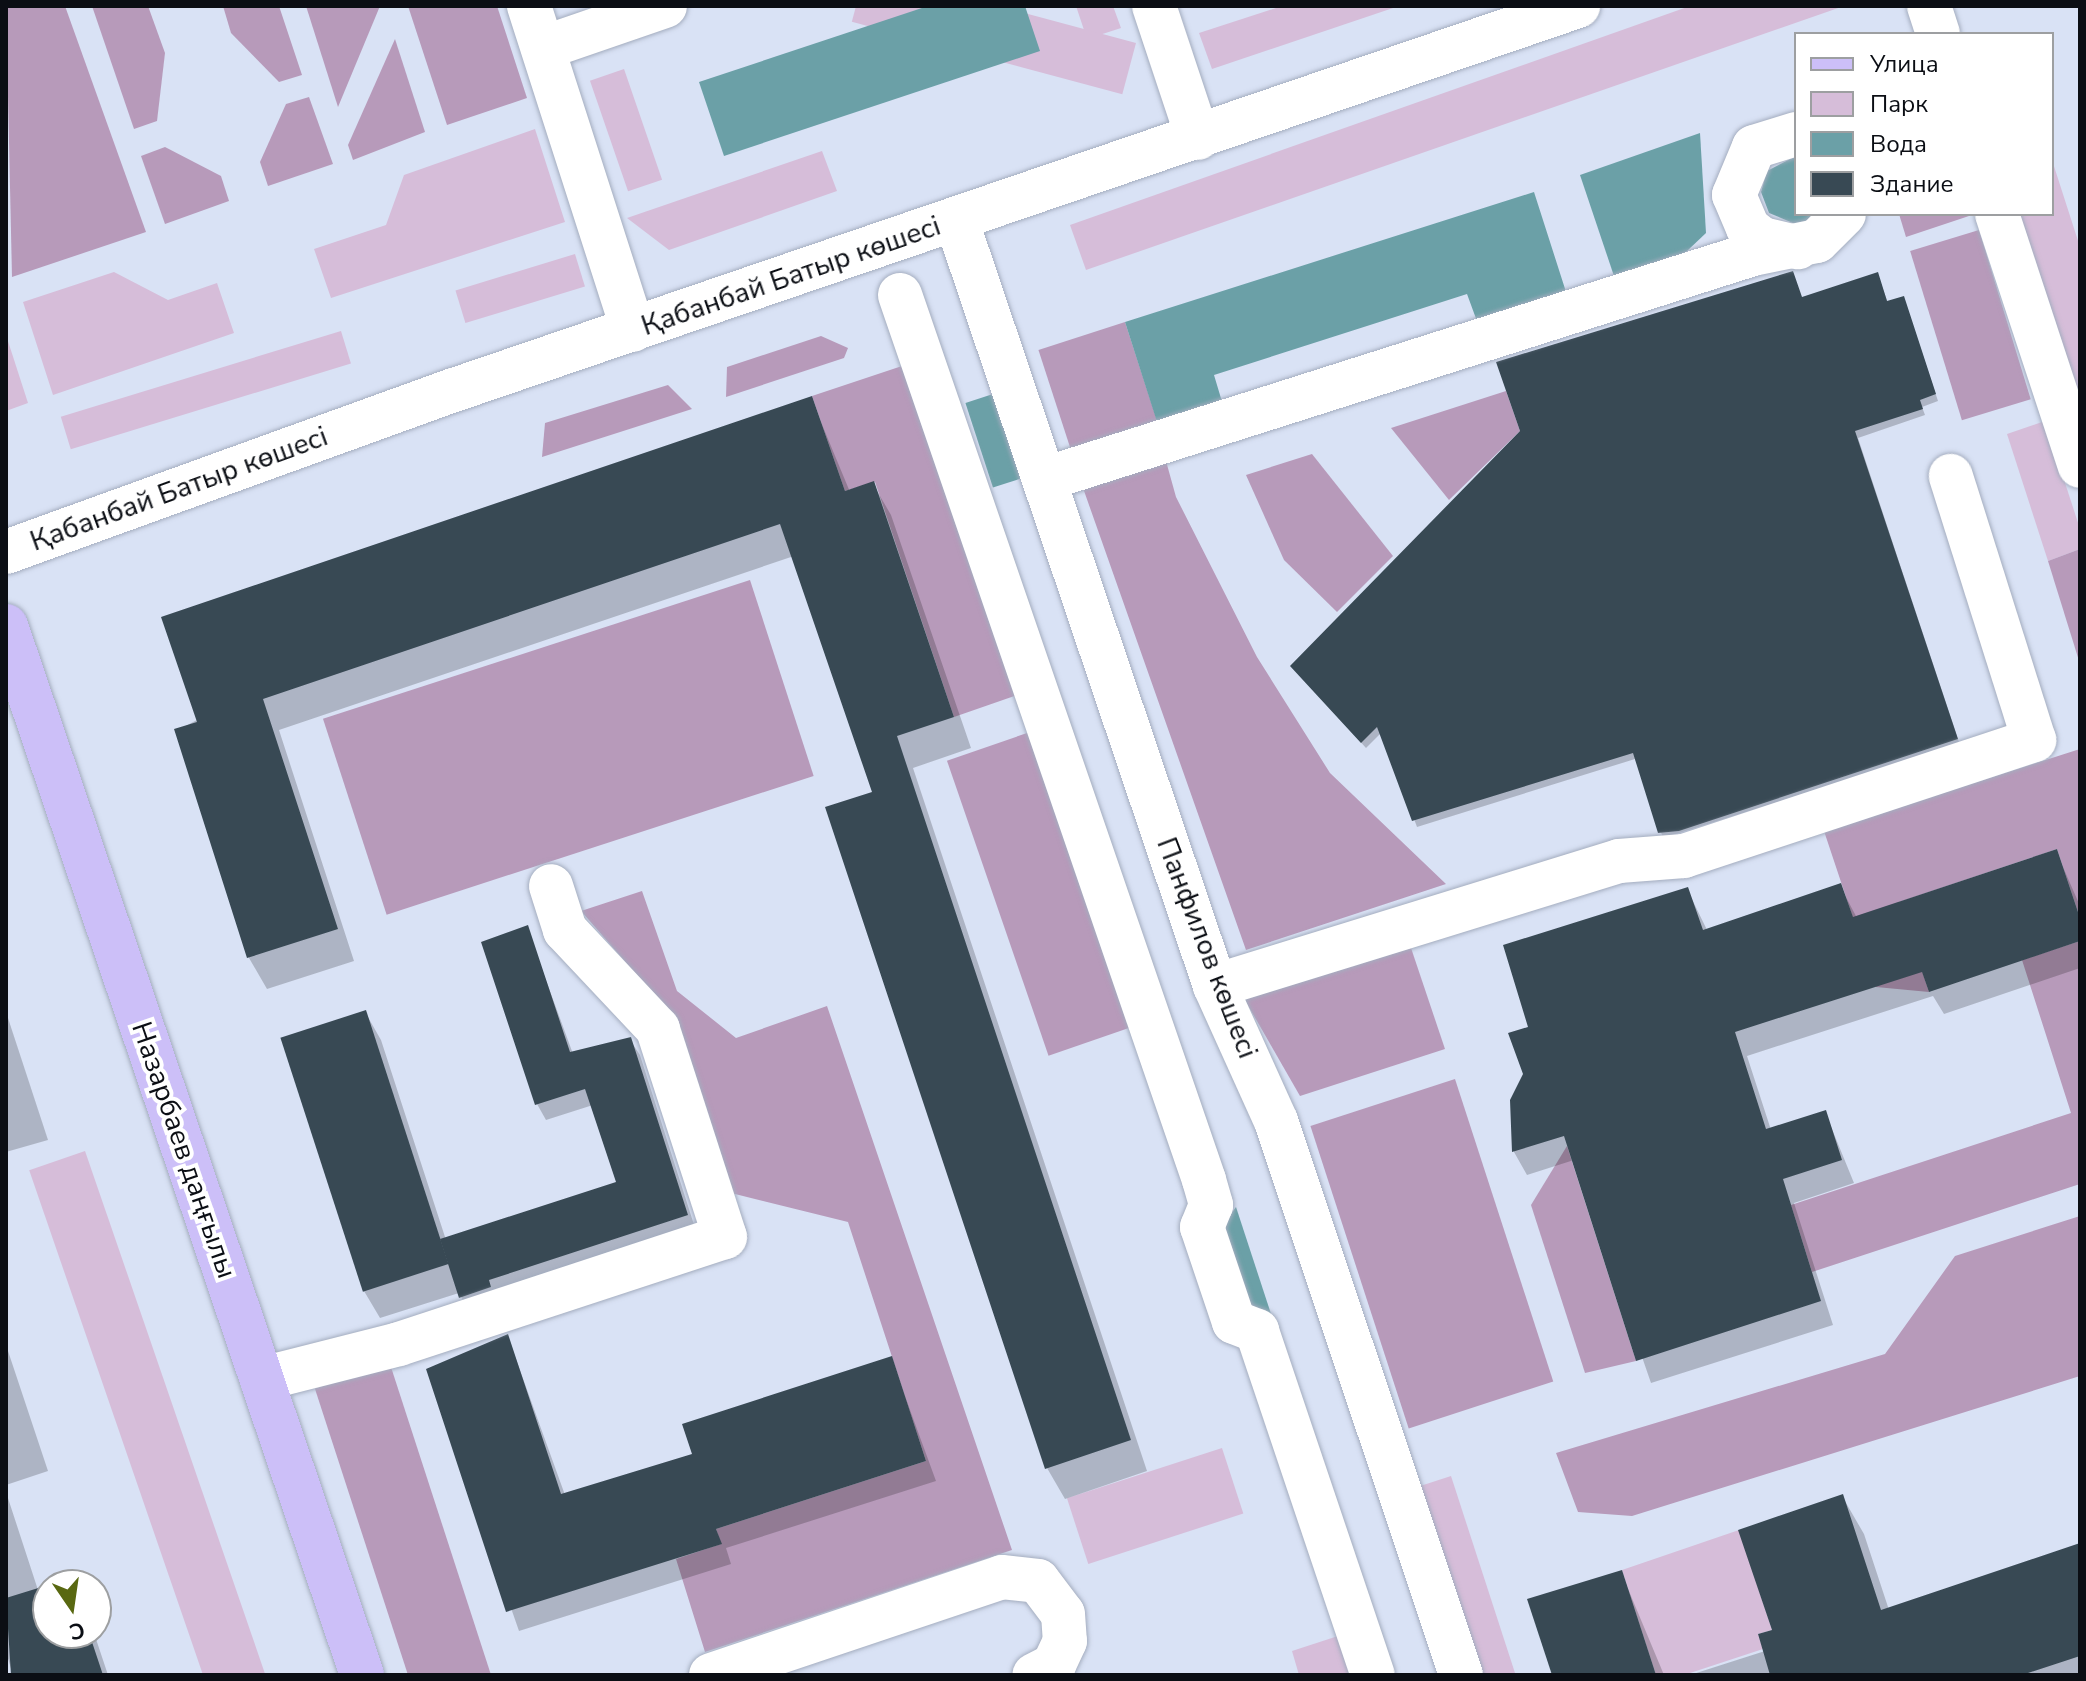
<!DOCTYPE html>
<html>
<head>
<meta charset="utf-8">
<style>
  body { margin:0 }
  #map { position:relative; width:2086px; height:1681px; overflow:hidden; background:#d9e2f5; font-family:"Nunito Sans",sans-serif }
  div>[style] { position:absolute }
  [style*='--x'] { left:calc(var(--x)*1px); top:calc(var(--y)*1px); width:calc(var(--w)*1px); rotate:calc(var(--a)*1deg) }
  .green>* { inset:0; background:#d6bdd9; transform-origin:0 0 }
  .forest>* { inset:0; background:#b79aba; transform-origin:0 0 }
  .water>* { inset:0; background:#6ba0a7; transform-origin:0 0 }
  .shadow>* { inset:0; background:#0003 }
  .building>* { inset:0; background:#384954; transform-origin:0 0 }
  .roads { filter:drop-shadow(0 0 2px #a4adbf) drop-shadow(0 0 2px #a4adbf) }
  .minor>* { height:44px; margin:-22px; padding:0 22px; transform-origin:22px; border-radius:22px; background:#fff }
  .major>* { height:44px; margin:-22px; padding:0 22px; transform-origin:22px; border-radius:22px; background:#ccbff8 }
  span { translate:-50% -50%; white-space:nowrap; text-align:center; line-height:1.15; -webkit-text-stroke:8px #fff; paint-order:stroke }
  .street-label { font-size:28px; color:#0b0e14 }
  .frame { position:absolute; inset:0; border:8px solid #0b0e14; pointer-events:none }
  .legend { position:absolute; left:1794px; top:32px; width:260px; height:184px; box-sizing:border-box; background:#fff; border:2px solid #9d9fa1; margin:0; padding:10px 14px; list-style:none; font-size:24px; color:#0b0e14 }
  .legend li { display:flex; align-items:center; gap:16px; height:40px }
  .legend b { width:40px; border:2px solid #9d9fa1 }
  .north { position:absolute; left:32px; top:1569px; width:80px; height:80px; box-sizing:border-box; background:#fff; border:2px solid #9d9fa1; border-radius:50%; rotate:167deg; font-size:22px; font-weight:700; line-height:32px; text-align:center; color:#0b0e14 }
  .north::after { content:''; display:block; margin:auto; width:28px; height:36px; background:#596811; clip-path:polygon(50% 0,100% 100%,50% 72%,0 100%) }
</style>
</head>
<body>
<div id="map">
  <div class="green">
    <i style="clip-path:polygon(1076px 6px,1113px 6px,1121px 28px,1087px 39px)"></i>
    <i style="clip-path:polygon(1282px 6px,1399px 6px,1212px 69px,1199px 33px)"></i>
    <i style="clip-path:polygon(1690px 6px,1844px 6px,1086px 270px,1070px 225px)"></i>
    <i style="left:1136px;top:43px;width:53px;height:280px;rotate:105deg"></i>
    <i style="left:624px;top:69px;width:117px;height:36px;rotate:71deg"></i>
    <i style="clip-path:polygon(535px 129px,565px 222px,331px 298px,314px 249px,386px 225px,404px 175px)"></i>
    <i style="clip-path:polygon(822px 151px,837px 191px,669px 250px,627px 218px)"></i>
    <i style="clip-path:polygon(2052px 160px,2080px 247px,2080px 387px,2063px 392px,2052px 313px,2020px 214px,2052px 214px)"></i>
    <i style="left:575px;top:254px;width:34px;height:125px;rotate:73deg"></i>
    <i style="clip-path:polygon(114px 272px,168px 300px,217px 283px,234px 333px,53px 395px,23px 302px)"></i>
    <i style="left:341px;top:331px;width:34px;height:293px;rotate:73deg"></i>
    <i style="clip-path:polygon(6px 335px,28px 403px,6px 411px)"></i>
    <i style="clip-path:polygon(2045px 421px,2080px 529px,2080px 549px,2048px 561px,2007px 434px)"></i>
    <i style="left:85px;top:1151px;width:555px;height:59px;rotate:71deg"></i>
    <i style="left:1222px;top:1448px;width:69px;height:163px;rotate:72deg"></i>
    <i style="left:1451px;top:1476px;width:210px;height:38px;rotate:72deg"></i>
    <i style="clip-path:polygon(1739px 1530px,1772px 1630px,1758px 1634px,1763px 1649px,1684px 1675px,1656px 1675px,1622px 1570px)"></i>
    <i style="clip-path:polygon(1338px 1636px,1351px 1675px,1299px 1675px,1292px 1651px)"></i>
  </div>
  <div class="forest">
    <i style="clip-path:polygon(6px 6px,65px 6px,146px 232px,12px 277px)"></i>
    <i style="clip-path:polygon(92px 6px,148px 6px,165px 53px,157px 121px,134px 129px)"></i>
    <i style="clip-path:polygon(223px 6px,279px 6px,302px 75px,279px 82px,231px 33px)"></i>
    <i style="clip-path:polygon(306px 6px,380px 6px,338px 107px)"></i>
    <i style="clip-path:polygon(408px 6px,497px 6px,527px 98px,447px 125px)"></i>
    <i style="clip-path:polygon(395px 39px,425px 132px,353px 160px,348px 145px)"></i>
    <i style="clip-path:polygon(309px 97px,333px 164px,268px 186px,260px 162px,286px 104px)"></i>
    <i style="clip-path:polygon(165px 147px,221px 176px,229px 201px,165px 224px,141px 156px)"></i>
    <i style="clip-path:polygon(1899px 214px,1975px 214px,1906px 237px)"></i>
    <i style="left:1979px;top:230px;width:177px;height:72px;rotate:73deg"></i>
    <i style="left:1125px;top:322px;width:108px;height:91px;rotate:72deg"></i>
    <i style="clip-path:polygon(821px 336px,848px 348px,844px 358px,726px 397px,727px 367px)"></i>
    <i style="clip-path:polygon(911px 363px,1020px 694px,954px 717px,875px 482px,845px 491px,812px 396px)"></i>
    <i style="clip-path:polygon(668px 385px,692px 409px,542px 457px,545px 423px)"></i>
    <i style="clip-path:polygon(1506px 391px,1520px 431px,1449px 500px,1391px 428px)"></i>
    <i style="clip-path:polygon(1312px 454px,1393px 556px,1337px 612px,1284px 560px,1246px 475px)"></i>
    <i style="clip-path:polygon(1166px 461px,1176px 497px,1257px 657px,1330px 773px,1446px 884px,1246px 950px,1083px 488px)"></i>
    <i style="clip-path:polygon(2080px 549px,2080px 664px,2048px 561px)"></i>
    <i style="left:750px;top:580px;width:206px;height:449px;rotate:72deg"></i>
    <i style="left:1033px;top:731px;width:312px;height:91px;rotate:71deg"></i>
    <i style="clip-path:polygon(2080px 749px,2080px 918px,2057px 849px,1899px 902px,1929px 992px,1876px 987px,1824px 831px)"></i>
    <i style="clip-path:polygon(642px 891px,677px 991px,736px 1038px,827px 1006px,1012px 1550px,705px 1652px,676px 1559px,721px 1544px,716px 1529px,926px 1461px,848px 1222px,731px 1193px,670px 1013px,581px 911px)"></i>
    <i style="clip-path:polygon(2080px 941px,2080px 1184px,1812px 1272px,1791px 1205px,2071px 1113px,2022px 960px)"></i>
    <i style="clip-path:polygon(1409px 942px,1445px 1049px,1300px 1096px,1242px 995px)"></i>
    <i style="left:1455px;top:1079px;width:318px;height:152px;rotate:72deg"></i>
    <i style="clip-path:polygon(1567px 1146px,1636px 1361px,1585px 1373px,1531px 1205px)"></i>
    <i style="clip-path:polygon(2080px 1216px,2080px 1376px,1632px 1516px,1578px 1512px,1556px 1453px,1885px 1354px,1955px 1256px)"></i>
    <i style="left:390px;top:1364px;width:328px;height:79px;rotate:72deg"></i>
  </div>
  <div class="water">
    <i style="clip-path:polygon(928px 6px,1025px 6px,1040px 51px,724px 156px,699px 82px)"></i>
    <i style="clip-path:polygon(1700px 133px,1706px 233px,1686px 252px,1615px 279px,1580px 175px)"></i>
    <i style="clip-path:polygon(1796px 156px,1796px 214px,1823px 214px,1800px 226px,1769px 213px,1761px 192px,1767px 171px)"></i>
    <i style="clip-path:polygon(1534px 192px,1567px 295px,1478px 324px,1467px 294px,1214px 375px,1223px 405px,1158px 425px,1125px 322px)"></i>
    <i style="left:993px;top:394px;width:89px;height:29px;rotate:72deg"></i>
    <i style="clip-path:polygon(1236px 1207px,1273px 1320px,1242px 1314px,1216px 1234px)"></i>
  </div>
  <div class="shadow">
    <i style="clip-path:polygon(1880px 281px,1888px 303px,1906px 304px,1938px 401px,1922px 407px,1925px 415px,1858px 438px,1960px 745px,1663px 838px,1635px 759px,1417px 827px,1382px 732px,1366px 748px,1292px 667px,1802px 299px)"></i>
    <i style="clip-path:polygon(811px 398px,850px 492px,873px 484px,891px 515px,971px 748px,913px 768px,1147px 1471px,1065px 1499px,1047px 1468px,874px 793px,794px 556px,279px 730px,354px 961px,267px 989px,249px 958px,176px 731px)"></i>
    <i style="clip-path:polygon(2056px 851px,2080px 906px,2080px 968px,1944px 1014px,1933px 996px,1747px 1056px,1771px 1130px,1825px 1112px,1854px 1183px,1794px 1203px,1833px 1325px,1651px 1383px,1574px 1160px,1527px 1175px,1514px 1152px,1512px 1100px,1525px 1074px,1531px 1028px,1687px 889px,1707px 930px,1840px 886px,1857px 918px)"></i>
    <i style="clip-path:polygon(527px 928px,573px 1054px,630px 1040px,640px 1055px,696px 1231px,470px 1313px,459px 1293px,380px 1318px,364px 1291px,365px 1012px,381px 1040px,446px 1240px,619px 1183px,593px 1105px,546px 1120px,537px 1104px)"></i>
    <i style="clip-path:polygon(6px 1012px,48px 1140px,6px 1152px)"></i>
    <i style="clip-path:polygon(508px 1337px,565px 1495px,695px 1455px,891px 1358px,936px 1481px,726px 1548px,731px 1564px,519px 1631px,428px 1370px)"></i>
    <i style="clip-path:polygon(6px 1345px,48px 1471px,6px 1485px)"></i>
    <i style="clip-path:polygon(6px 1492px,38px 1590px,48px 1587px,48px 1633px,94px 1633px,108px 1675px,13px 1675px,6px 1652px)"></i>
    <i style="clip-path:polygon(1842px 1496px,1864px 1534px,1889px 1610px,2080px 1546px,2080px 1675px,1690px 1675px,1765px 1651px)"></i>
    <i style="clip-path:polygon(1621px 1572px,1664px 1675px,1554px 1675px)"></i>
    <i style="clip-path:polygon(70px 1580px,72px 1585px,55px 1585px)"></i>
  </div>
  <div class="building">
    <i style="clip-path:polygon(1793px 271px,1802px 297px,1878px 272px,1887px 301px,1904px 296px,1936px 394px,1920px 400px,1923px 409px,1855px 431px,1958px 739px,1679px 831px,1658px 833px,1633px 753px,1412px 821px,1377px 727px,1361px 743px,1290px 666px,1520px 431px,1496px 362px)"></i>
    <i style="clip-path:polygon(812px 396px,845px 491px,874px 481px,954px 717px,897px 736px,1131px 1440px,1045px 1469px,825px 807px,872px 792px,780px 524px,263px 699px,338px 929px,247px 958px,174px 729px,197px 722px,161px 617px)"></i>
    <i style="clip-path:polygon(2057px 849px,2080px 918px,2080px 941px,1929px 992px,1922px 972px,1735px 1032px,1766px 1129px,1826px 1110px,1842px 1160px,1783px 1179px,1821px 1301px,1636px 1361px,1564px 1136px,1512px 1152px,1510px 1100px,1523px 1074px,1508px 1033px,1528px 1027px,1503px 945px,1688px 887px,1703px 930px,1841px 883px,1853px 917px)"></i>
    <i style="clip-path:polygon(528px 925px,570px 1052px,631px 1037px,688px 1215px,489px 1280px,491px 1287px,459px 1298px,440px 1239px,616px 1182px,585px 1089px,535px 1105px,481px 942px)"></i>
    <i style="left:366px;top:1010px;width:267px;height:90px;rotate:72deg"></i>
    <i style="clip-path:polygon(508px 1334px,561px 1494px,692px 1454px,682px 1424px,892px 1356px,926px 1461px,716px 1529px,722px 1544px,506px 1612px,426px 1369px)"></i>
    <i style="clip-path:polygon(1843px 1494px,1881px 1610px,2080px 1543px,2080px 1656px,2022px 1675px,1770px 1675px,1758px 1634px,1772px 1630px,1738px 1530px)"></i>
    <i style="clip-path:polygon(1622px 1570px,1656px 1675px,1552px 1675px,1527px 1599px)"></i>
    <i style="clip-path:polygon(48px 1585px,48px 1633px,89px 1633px,103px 1675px,11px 1675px,6px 1598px)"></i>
  </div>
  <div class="roads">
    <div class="minor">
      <i style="--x:529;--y:6;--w:340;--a:72.2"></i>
      <i style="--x:1154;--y:6;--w:139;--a:71.6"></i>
      <i style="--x:1929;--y:6;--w:29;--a:72"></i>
      <i style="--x:543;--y:48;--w:129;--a:-19"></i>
      <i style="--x:1796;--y:134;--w:44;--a:162.8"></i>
      <i style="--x:1754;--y:147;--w:52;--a:112.6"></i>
      <i style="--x:1734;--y:195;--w:36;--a:67"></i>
      <i style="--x:1748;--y:228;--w:18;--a:38"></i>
      <i style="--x:1762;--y:239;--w:37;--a:13"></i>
      <i style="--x:1997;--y:214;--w:265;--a:71.8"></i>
      <i style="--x:956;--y:219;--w:810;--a:71.34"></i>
      <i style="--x:1215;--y:986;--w:148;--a:65.7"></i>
      <i style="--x:1276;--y:1121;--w:584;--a:71.53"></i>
      <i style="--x:900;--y:295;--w:936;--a:71.04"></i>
      <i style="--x:1204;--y:1180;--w:26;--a:74"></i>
      <i style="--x:1211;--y:1205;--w:24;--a:112"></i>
      <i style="--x:1202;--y:1227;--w:100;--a:71.4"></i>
      <i style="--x:1234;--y:1322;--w:25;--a:21"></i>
      <i style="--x:1257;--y:1331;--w:363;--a:71.4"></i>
      <i style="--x:1045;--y:479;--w:743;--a:-17.63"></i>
      <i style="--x:1753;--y:254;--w:65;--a:-11.5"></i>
      <i style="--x:1817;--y:241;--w:38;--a:-45"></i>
      <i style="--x:6;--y:552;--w:476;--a:-19.9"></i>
      <i style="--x:454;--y:390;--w:1188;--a:-18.86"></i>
      <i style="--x:1215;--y:986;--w:423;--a:-17.2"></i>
      <i style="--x:1619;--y:861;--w:65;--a:-4.4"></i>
      <i style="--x:1684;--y:856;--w:369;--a:-18.3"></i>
      <i style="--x:2034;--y:740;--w:277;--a:-107.5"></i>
      <i style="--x:262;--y:1379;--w:141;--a:-14.3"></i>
      <i style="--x:399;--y:1344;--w:343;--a:-18.2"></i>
      <i style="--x:725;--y:1237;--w:219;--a:-107.9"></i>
      <i style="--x:658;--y:1029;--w:136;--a:-133.2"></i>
      <i style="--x:565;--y:930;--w:46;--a:-107.7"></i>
      <i style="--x:711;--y:1675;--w:307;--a:-18.6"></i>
      <i style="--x:1002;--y:1577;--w:36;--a:6"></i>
      <i style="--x:1038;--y:1581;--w:41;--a:52.9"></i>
      <i style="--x:1063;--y:1614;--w:27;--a:86"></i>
      <i style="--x:1065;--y:1641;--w:26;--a:115"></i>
      <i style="--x:1054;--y:1665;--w:22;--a:153"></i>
    </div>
    <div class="major">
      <i style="--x:6;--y:626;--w:1108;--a:71.25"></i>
    </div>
  </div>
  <div class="street-label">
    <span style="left:791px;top:276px;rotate:-19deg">Қабанбай Батыр көшесі</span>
    <span style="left:179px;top:489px;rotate:-20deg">Қабанбай Батыр көшесі</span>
    <span style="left:1207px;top:948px;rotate:69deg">Панфилов көшесі</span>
    <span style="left:184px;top:1150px;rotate:71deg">Назарбаев даңғылы</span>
  </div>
  <div class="frame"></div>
  <ul class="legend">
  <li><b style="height:10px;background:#ccbff8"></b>Улица</li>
  <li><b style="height:22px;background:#d6bdd9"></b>Парк</li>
  <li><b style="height:22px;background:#6ba0a7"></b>Вода</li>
  <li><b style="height:22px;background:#384954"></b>Здание</li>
  </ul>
  <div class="north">С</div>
</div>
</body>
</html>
